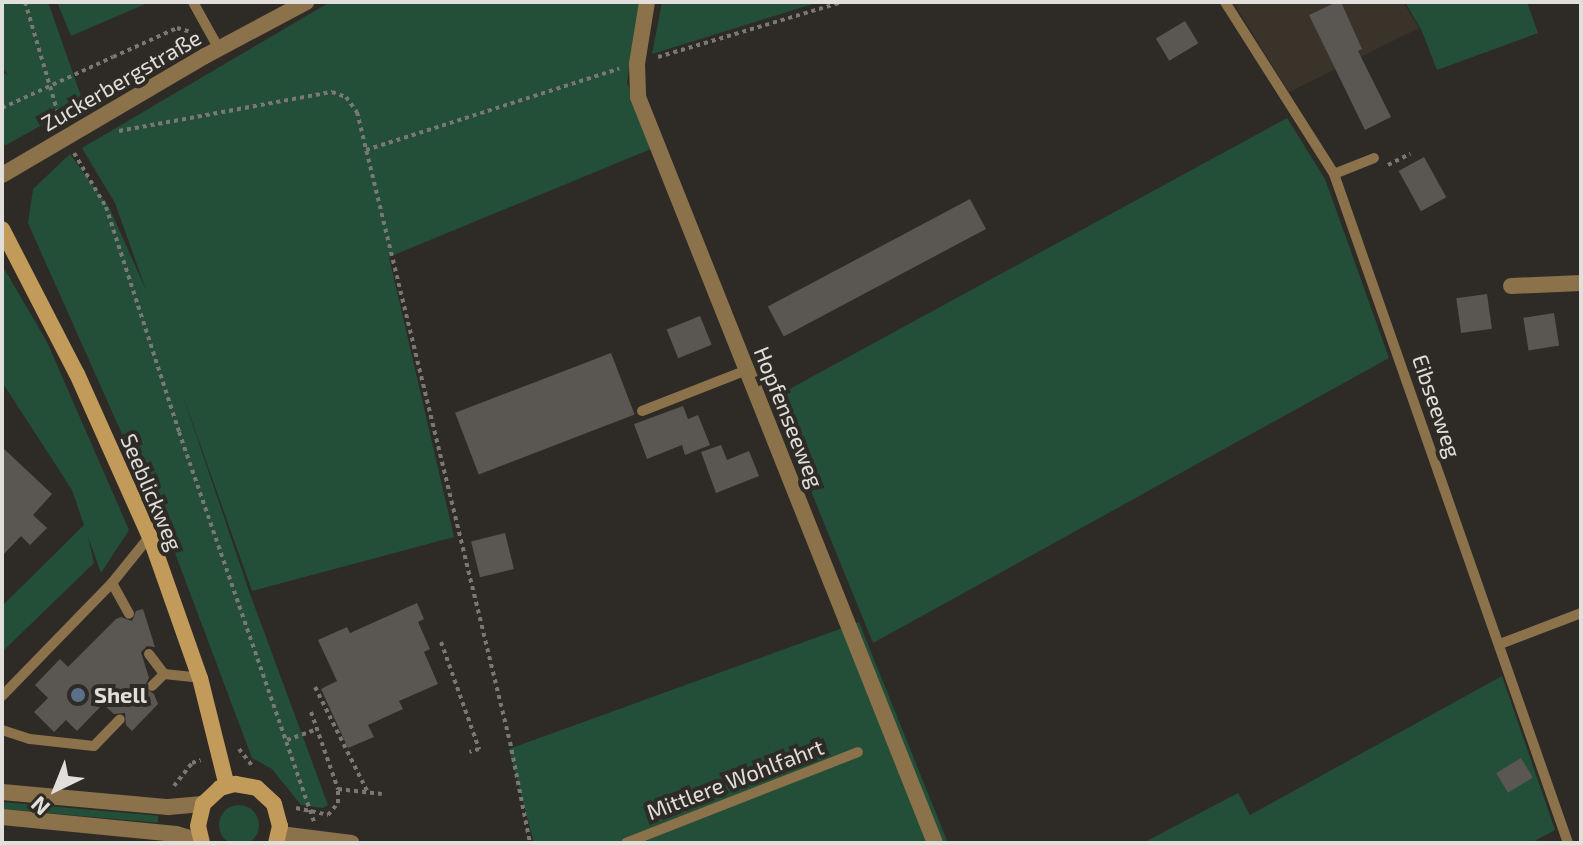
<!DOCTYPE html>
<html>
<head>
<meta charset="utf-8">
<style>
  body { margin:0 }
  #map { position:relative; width:1583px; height:845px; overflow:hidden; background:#2e2b27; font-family:"Exo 2",sans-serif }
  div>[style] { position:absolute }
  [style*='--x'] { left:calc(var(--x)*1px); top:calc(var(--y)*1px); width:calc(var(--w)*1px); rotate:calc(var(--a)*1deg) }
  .built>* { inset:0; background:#3a332a }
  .green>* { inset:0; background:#234e38; transform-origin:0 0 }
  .round { border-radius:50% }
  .building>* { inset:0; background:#5a5652; transform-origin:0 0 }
  .path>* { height:4px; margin-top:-2px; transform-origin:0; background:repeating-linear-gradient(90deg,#7a7874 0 4px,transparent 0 8px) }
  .service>* { height:10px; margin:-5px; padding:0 5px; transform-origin:5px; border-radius:5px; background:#8b724b }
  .minor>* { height:16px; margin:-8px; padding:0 8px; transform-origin:8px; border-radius:8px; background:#8b724b }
  .tertiary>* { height:16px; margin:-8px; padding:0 8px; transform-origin:8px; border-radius:8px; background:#8b724b }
  .secondary>* { height:16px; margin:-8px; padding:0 8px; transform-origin:8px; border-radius:8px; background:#c29a59 }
  .path-bridge>* { height:4px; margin-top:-2px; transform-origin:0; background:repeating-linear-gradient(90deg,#7a7874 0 4px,transparent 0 8px) }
  .dots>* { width:22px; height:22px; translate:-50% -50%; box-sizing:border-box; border:4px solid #2e2b27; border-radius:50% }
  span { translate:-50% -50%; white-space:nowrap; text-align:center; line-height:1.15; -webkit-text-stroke:8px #2e2b27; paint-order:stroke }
  .street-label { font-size:22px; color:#e1dfdc }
  .poi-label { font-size:22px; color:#e1dfdc; font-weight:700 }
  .left { translate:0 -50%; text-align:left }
  .frame { position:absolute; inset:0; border:4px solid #e1dfdc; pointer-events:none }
  .north { position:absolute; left:16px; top:749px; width:80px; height:80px; -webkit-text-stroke:6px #2e2b27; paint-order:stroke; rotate:223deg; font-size:22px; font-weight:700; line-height:32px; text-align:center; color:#e1dfdc }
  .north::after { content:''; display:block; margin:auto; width:28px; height:36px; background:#e1dfdc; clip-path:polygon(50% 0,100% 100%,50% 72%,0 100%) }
</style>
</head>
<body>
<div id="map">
  <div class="built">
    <i style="clip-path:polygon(1233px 2px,1403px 2px,1419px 28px,1289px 92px)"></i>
  </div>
  <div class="green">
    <i style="clip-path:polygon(2px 2px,48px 2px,83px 102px,6px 145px,2px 144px,2px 72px,8px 75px,2px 67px)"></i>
    <i style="clip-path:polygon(57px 2px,150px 2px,71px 36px)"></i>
    <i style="clip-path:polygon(330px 2px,639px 2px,627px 82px,651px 149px,389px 257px,454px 537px,252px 591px,182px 393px,249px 591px,328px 805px,323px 808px,301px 805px,272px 769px,252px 758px,175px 553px,28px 223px,33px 189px,70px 154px,109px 207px,146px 290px,115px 203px,82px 148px)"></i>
    <i style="clip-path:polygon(662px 2px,819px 2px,652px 54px)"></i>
    <i style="clip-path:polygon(1405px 2px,1527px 2px,1538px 33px,1437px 70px,1421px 29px)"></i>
    <i style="clip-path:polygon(1287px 118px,1325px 179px,1389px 358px,873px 643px,773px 398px)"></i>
    <i style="clip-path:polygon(2px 265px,47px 342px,129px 530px,101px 573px,88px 537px,94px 563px,2px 652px,2px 606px,84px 525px,72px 490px,2px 382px)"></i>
    <i style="clip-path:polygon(859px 622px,948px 843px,534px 843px,509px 749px)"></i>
    <i style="clip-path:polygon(1502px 676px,1555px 830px,1531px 843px,1143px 843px,1238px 793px,1250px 815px)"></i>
    <i style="left:2px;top:802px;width:157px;height:7px;rotate:5deg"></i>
    <i class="round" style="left:219px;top:805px;width:40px;height:40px"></i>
  </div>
  <div class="building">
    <i style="clip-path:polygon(1337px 2px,1341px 2px,1362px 49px,1358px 51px,1391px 117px,1365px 130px,1309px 15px)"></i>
    <i style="left:1185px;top:21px;width:26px;height:34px;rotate:59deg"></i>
    <i style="left:1424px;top:157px;width:46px;height:29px;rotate:61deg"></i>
    <i style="left:970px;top:199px;width:34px;height:229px;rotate:62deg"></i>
    <i style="left:1487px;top:294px;width:35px;height:31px;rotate:82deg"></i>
    <i style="left:1554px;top:313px;width:33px;height:31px;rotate:81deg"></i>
    <i style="left:700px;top:316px;width:31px;height:36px;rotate:68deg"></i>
    <i style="left:611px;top:353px;width:66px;height:167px;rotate:69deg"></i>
    <i style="clip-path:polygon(683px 406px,688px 419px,698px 415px,710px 445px,685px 455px,682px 445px,647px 459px,634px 424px)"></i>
    <i style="clip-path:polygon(721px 445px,727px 460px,749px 451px,759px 476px,716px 493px,701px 452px)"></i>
    <i style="clip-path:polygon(2px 447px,52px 494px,33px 515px,47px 528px,30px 545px,21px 536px,2px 556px)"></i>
    <i style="left:505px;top:533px;width:37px;height:35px;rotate:76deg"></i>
    <i style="clip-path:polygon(417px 603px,424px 619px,418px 622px,430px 649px,424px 652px,438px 684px,399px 701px,403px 709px,368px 725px,374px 737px,348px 748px,321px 689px,337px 681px,318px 640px,347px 627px,350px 633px)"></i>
    <i style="clip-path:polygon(143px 609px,155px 647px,147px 646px,141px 652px,149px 678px,144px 687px,154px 694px,158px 704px,132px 731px,126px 725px,125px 713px,114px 714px,103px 704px,77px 731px,66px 720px,54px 732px,34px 712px,48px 698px,35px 685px,60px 659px,68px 667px,116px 619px,121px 617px,132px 621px,136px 611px)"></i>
    <i style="left:1521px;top:758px;width:23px;height:29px;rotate:59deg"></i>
  </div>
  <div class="path">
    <i style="--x:25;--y:2;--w:123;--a:73.5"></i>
    <i style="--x:113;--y:57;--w:70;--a:-24.4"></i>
    <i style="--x:177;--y:28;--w:15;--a:16"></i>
    <i style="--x:658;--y:57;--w:192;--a:-16.6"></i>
    <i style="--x:119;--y:131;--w:217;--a:-10.4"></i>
    <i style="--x:332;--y:92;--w:15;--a:20"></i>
    <i style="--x:346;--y:97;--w:19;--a:54"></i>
    <i style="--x:357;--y:112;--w:648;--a:76.35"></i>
    <i style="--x:510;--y:742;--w:103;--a:78.8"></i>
    <i style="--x:366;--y:150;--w:266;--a:-17.8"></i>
    <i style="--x:74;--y:153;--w:63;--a:59.3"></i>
    <i style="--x:106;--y:207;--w:237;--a:72"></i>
    <i style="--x:179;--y:432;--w:412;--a:70.9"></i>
    <i style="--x:1388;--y:165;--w:25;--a:-27"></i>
    <i style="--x:441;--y:642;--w:114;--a:70.4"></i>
    <i style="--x:479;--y:749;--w:10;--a:163"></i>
    <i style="--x:315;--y:687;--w:119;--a:63.4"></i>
    <i style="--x:311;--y:712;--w:82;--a:70.7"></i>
    <i style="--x:338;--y:789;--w:44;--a:6.5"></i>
    <i style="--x:287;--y:740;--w:32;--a:-20"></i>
    <i style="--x:239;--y:749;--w:23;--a:52"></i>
    <i style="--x:174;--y:786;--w:29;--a:-52"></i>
    <i style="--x:192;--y:763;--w:9;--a:-18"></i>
    <i style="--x:296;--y:808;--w:33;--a:12"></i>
    <i style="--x:328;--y:815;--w:16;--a:-50"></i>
    <i style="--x:338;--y:803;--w:14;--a:-90"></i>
  </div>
  <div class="service">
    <i style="--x:193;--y:2;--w:54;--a:61"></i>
    <i style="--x:1225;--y:2;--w:204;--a:57.6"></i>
    <i style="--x:1334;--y:174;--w:709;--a:70.72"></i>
    <i style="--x:1334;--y:174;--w:43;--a:-21.8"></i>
    <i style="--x:642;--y:411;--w:113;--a:-21.3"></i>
    <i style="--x:112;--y:583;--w:35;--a:61"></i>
    <i style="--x:1500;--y:644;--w:87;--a:-20.9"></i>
    <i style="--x:149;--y:654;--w:25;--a:53"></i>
    <i style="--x:164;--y:674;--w:36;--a:6"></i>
    <i style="--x:152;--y:686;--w:17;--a:-45"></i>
    <i style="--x:2;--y:696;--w:158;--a:-45.8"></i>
    <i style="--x:112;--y:583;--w:59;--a:-51.2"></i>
    <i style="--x:2;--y:730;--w:29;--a:18"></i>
    <i style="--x:30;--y:739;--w:64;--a:6.2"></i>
    <i style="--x:94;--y:746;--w:37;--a:-46"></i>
    <i style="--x:626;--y:843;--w:249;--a:-21.4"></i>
  </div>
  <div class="minor">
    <i style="--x:647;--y:2;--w:63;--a:99.2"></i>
    <i style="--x:637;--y:64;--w:33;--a:88"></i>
    <i style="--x:638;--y:97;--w:803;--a:68.29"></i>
    <i style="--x:2;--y:175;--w:235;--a:-30.4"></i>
    <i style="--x:205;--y:56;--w:115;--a:-28.1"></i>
    <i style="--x:1511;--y:286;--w:70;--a:-2.5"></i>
    <i style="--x:280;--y:834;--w:72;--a:7.2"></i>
  </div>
  <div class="tertiary">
    <i style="--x:2;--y:792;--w:167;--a:5.2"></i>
    <i style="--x:168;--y:807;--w:35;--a:-5"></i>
    <i style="--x:2;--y:817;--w:175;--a:5.6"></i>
    <i style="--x:176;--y:834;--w:25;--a:16"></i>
  </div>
  <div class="secondary">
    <i style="--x:2;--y:229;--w:163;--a:62.7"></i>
    <i style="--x:77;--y:374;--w:184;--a:65.9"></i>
    <i style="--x:152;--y:542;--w:144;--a:70.6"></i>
    <i style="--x:200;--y:678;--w:111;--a:76"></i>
    <i style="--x:202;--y:843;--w:17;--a:-103"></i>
    <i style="--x:198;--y:826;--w:23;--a:-77"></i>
    <i style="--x:203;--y:804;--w:23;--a:-43"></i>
    <i style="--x:220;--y:788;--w:16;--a:-15"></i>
    <i style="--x:235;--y:784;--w:22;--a:10"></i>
    <i style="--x:257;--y:788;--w:23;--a:43"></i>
    <i style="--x:274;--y:804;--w:23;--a:75"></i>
    <i style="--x:280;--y:826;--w:17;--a:103"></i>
  </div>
  <div class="path-bridge">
    <i style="--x:2;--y:108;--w:122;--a:-24.7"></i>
  </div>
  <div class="dots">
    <i style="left:78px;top:695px;background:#5c6f8a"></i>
  </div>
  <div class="street-label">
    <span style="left:121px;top:80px;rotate:-30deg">Zuckerbergstraße</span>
    <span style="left:1437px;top:406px;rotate:71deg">Eibseeweg</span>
    <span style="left:789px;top:417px;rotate:68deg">Hopfenseeweg</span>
    <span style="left:152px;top:492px;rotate:67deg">Seeblickweg</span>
    <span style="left:735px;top:779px;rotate:-21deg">Mittlere Wohlfahrt</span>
  </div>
  <div class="poi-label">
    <span class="left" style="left:94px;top:695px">Shell</span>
  </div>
  <div class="frame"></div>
  <div class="north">N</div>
</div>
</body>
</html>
